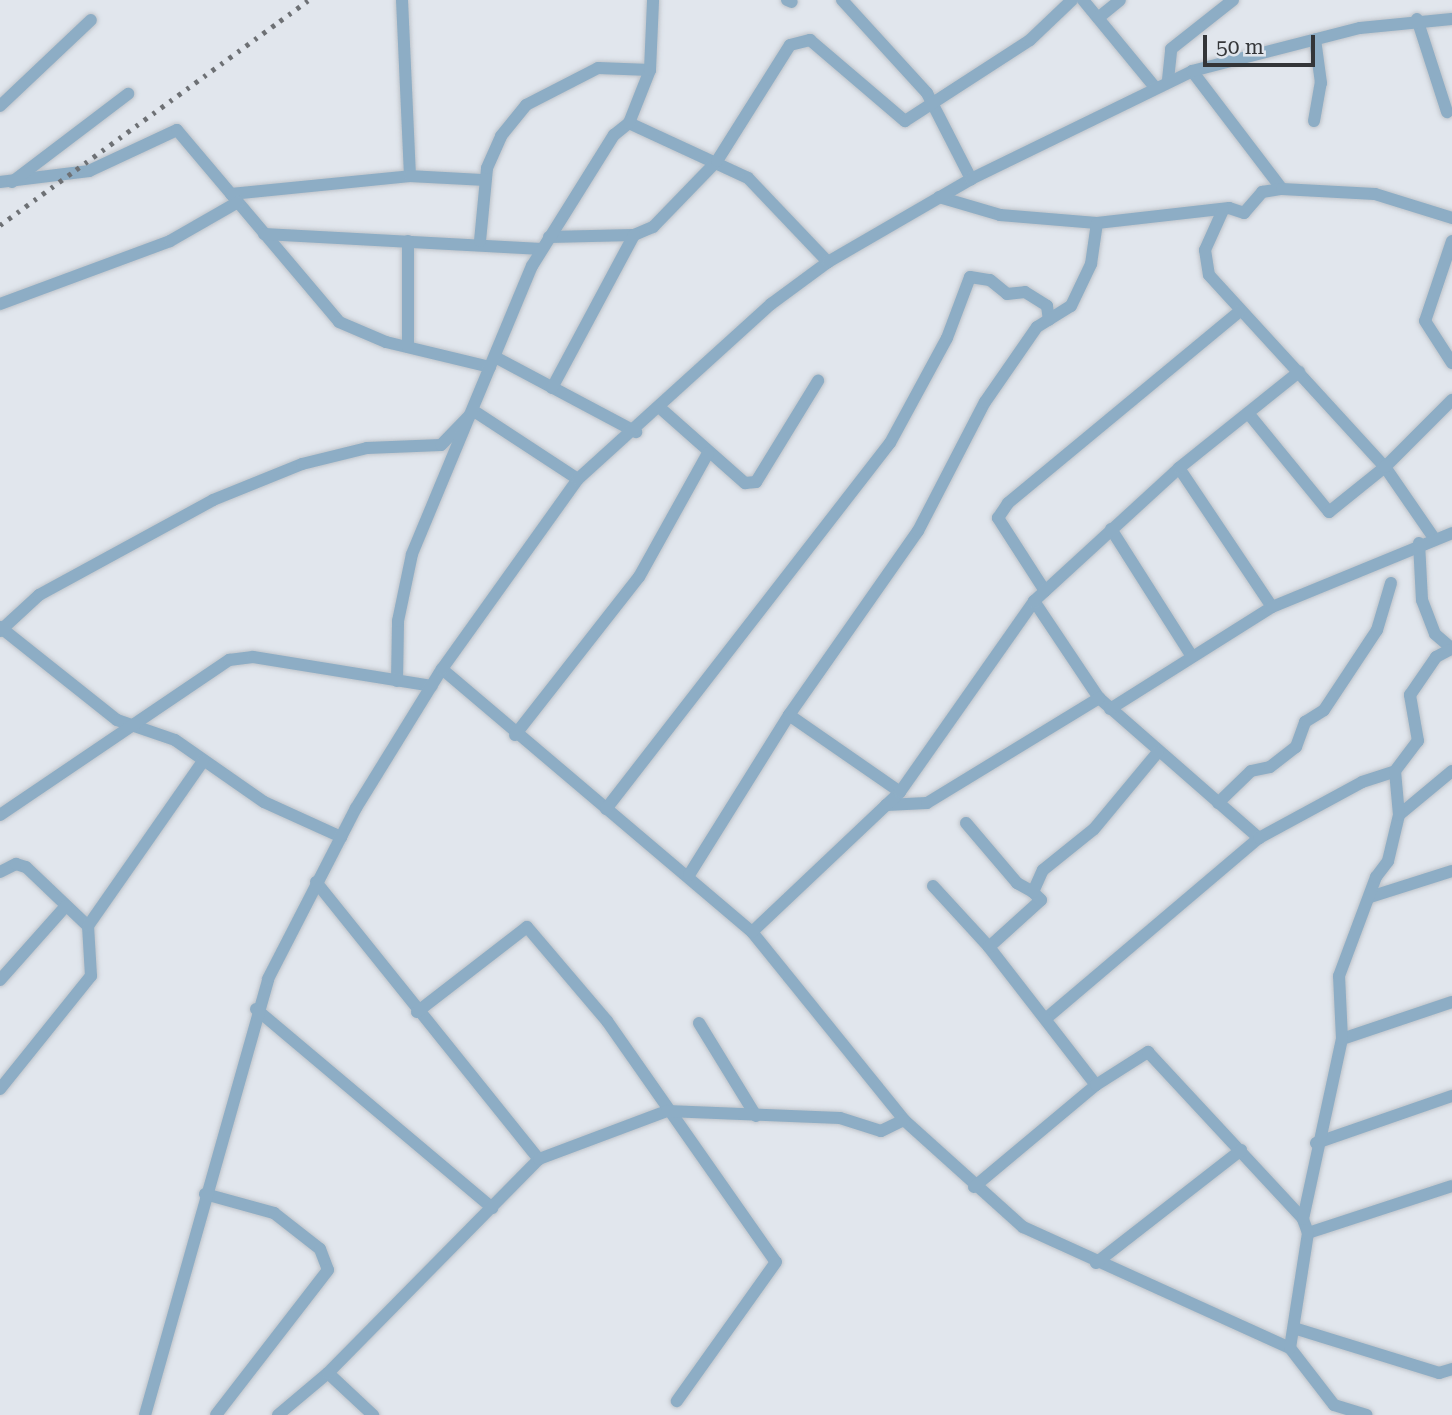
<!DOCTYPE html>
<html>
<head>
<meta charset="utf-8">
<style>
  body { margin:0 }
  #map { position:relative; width:1452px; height:1415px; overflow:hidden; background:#e1e6ed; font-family:"Roboto Serif",serif }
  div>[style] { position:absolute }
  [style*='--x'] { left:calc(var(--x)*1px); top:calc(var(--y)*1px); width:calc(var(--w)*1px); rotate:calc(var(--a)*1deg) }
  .roads { filter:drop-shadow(0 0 2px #bec3c9) drop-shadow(0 0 2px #bec3c9) }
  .street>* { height:12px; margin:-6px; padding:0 6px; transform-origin:6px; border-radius:6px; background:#8dadc5 }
  .rail>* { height:4.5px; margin-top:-2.25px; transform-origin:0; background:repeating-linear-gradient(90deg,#6d7074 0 3.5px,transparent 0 10.5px) }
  span { translate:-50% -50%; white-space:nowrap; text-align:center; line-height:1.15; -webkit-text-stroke:6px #e1e6ed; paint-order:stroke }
  .scale { position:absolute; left:1203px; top:35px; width:112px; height:32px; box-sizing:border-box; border:4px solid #333538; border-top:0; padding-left:9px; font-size:21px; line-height:24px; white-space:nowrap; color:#333538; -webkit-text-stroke:5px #e1e6ed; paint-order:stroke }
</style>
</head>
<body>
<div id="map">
  <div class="roads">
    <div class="street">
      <i style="--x:402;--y:0;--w:176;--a:87.4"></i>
      <i style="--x:787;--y:0;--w:5;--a:22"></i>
      <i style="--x:842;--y:0;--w:126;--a:47.6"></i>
      <i style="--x:927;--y:93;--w:97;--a:62.9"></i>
      <i style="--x:1083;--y:0;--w:112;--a:50.5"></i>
      <i style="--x:1098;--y:18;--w:28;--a:-39"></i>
      <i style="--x:1417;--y:19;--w:98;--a:72.1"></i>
      <i style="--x:1192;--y:71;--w:148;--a:52.7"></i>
      <i style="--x:1168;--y:80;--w:31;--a:-84"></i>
      <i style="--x:1171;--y:49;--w:79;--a:-38.3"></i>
      <i style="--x:0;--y:106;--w:125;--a:-43.4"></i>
      <i style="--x:1314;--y:121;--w:39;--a:-80"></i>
      <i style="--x:1321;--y:83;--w:44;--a:-97.8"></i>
      <i style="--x:629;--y:123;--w:131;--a:24.8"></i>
      <i style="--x:748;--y:178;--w:116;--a:46.4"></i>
      <i style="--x:0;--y:182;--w:90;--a:-7"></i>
      <i style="--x:89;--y:171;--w:97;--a:-25"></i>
      <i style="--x:177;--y:130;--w:251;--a:49.8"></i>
      <i style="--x:339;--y:322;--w:51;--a:23.1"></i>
      <i style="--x:386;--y:342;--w:107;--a:13.5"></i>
      <i style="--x:12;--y:182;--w:146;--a:-37.2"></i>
      <i style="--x:231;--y:194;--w:180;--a:-5.7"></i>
      <i style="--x:410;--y:176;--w:75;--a:3.1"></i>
      <i style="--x:939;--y:197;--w:64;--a:16.4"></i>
      <i style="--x:1000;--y:215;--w:97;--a:4.7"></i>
      <i style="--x:1097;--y:223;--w:133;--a:-6.5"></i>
      <i style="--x:1229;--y:208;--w:16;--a:18"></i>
      <i style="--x:1244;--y:213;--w:28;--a:-49"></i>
      <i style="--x:1262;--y:192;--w:20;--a:-9"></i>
      <i style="--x:1282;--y:189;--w:93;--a:3.1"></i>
      <i style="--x:1375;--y:194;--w:81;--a:17.3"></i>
      <i style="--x:1223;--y:210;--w:44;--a:114.2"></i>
      <i style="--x:1205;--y:250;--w:25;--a:81"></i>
      <i style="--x:1209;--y:275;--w:260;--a:47.5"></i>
      <i style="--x:1385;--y:467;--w:86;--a:55.4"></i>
      <i style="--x:264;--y:234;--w:278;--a:3.1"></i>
      <i style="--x:549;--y:237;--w:85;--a:-1.3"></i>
      <i style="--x:634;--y:235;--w:21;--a:-23"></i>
      <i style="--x:653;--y:227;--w:92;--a:-45.9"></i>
      <i style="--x:717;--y:161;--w:137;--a:-57.8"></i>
      <i style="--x:790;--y:45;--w:21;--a:-14"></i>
      <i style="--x:810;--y:40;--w:125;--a:40.5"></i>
      <i style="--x:905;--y:121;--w:149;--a:-32.9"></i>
      <i style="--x:1030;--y:40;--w:58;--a:-43.6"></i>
      <i style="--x:408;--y:241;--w:106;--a:90"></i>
      <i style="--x:480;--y:241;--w:73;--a:-84.5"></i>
      <i style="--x:487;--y:168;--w:35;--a:-66"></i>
      <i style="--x:501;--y:136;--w:40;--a:-51"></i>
      <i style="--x:526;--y:105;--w:81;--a:-27.2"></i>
      <i style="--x:598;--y:68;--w:52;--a:2.2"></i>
      <i style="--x:1452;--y:241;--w:84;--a:108.6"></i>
      <i style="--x:1425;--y:321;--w:50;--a:57.3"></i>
      <i style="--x:0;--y:304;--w:181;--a:-20.3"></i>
      <i style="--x:170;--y:241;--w:78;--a:-29.8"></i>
      <i style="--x:495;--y:357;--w:160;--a:28"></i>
      <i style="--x:552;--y:388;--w:174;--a:-61.8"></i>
      <i style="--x:659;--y:407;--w:115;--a:41.5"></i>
      <i style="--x:745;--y:483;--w:11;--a:-5"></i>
      <i style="--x:756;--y:482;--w:119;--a:-58.5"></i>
      <i style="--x:1248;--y:413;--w:128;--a:50.7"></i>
      <i style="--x:1329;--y:512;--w:72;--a:-38.8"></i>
      <i style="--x:1385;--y:467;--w:95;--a:-45"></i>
      <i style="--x:1179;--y:468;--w:167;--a:56.2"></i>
      <i style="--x:1111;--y:529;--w:149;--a:57.6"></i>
      <i style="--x:1419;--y:543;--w:57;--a:87"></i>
      <i style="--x:1422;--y:600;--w:36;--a:69"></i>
      <i style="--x:1435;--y:634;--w:23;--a:41"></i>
      <i style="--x:1045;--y:591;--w:87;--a:-122.8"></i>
      <i style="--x:998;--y:518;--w:18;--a:-56"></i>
      <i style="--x:1008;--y:503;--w:300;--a:-39.6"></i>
      <i style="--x:1034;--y:601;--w:117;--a:56.2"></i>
      <i style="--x:1099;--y:698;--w:213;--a:41.2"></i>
      <i style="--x:0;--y:627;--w:149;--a:38.5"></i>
      <i style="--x:117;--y:720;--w:61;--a:19"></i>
      <i style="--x:175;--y:740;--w:108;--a:34.9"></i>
      <i style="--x:264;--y:802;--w:85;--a:24.4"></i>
      <i style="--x:0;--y:631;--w:53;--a:-42.7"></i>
      <i style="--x:39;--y:595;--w:198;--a:-28.6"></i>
      <i style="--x:213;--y:500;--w:96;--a:-22"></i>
      <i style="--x:302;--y:464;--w:67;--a:-13.8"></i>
      <i style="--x:367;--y:448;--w:74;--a:-2.3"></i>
      <i style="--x:441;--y:445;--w:47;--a:-45.9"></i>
      <i style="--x:474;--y:411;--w:124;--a:33.2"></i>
      <i style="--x:442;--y:669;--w:407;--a:40.3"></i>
      <i style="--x:752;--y:932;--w:242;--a:51"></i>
      <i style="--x:904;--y:1120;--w:160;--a:42"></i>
      <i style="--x:1023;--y:1227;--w:293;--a:24.4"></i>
      <i style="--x:1290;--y:1348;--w:72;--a:52.3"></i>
      <i style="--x:1334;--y:1405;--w:34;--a:17"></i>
      <i style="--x:397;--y:681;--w:60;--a:-89"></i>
      <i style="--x:398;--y:621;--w:68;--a:-78.2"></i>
      <i style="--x:412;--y:554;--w:312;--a:-67.4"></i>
      <i style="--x:532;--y:266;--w:155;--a:-58"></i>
      <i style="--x:614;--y:135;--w:19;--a:-39"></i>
      <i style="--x:629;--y:123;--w:57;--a:-68.4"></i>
      <i style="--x:650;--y:70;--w:70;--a:-87.5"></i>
      <i style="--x:1110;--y:709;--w:191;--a:-32.2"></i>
      <i style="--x:1272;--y:607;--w:195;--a:-22.3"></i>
      <i style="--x:789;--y:715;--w:135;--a:34.7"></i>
      <i style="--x:515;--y:735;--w:201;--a:-51.9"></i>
      <i style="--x:639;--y:577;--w:142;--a:-60.9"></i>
      <i style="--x:1218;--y:803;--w:46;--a:-44.1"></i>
      <i style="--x:1251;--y:771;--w:19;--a:-12"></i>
      <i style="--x:1270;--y:767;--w:33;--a:-38"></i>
      <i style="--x:1296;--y:747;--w:27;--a:-70"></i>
      <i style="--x:1305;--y:722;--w:22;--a:-32"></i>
      <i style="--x:1324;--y:710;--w:96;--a:-56.5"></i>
      <i style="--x:1377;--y:630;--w:49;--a:-73.4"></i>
      <i style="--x:886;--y:805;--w:41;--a:-2.8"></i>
      <i style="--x:927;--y:803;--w:202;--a:-31.4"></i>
      <i style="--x:606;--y:809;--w:463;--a:-52.2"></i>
      <i style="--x:890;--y:443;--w:119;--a:-61.5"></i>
      <i style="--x:947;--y:338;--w:65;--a:-69.3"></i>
      <i style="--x:970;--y:277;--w:20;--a:9"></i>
      <i style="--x:990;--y:280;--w:22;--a:39"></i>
      <i style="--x:1007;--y:294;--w:18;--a:-6"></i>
      <i style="--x:1025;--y:292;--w:26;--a:32"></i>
      <i style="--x:1047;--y:306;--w:14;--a:82"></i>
      <i style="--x:0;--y:815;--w:277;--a:-34.1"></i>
      <i style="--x:229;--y:660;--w:24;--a:-7"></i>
      <i style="--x:253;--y:657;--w:181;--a:9.2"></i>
      <i style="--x:1399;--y:815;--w:69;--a:-39.7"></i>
      <i style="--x:966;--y:823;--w:79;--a:49.6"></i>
      <i style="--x:1017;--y:883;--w:18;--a:29"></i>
      <i style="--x:0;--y:872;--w:18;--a:-27"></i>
      <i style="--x:16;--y:864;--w:10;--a:17"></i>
      <i style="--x:26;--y:867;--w:86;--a:43.6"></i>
      <i style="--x:689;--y:875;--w:189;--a:-58"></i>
      <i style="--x:789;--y:715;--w:225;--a:-55"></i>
      <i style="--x:918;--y:531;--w:145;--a:-62.6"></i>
      <i style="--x:985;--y:402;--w:91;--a:-55.3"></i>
      <i style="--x:1037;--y:327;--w:40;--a:-32"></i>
      <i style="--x:1071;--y:306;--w:47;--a:-64.5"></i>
      <i style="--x:1091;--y:264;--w:41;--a:-81.7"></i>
      <i style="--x:316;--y:882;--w:356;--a:51.2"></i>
      <i style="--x:933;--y:886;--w:83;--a:47.4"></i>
      <i style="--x:1370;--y:897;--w:86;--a:-17.6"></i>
      <i style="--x:752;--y:932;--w:204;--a:-43.4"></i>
      <i style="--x:900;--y:792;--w:233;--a:-54.9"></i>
      <i style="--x:1034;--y:601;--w:197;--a:-42.5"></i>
      <i style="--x:1179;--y:468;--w:154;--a:-38.7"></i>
      <i style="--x:0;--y:980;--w:99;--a:-48.3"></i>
      <i style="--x:256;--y:1009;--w:309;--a:40.1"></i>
      <i style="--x:417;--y:1012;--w:139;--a:-37.7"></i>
      <i style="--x:527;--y:927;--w:123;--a:49.6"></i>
      <i style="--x:607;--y:1021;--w:294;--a:55"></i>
      <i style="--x:776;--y:1262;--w:171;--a:125.5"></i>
      <i style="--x:1049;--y:1016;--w:275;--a:-40.3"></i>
      <i style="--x:1259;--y:838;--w:117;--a:-28.5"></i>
      <i style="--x:1362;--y:782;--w:35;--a:-18"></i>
      <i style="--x:1395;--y:771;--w:38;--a:-53"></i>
      <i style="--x:1418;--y:741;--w:47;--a:-99.9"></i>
      <i style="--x:1410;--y:695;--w:46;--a:-55.6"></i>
      <i style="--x:1436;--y:657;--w:15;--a:-28"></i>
      <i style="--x:699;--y:1023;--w:109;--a:58.5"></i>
      <i style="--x:1342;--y:1039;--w:116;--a:-18.6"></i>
      <i style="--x:1096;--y:1085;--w:175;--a:-127.8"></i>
      <i style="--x:989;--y:947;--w:70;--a:-42.1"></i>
      <i style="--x:1041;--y:900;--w:11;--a:-135"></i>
      <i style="--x:1033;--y:892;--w:24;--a:-66"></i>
      <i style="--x:1043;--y:870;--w:65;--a:-38.8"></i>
      <i style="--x:1094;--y:829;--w:99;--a:-50.3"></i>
      <i style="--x:0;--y:1089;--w:145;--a:-51.2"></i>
      <i style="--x:91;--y:976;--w:50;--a:-93.4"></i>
      <i style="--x:88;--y:926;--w:201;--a:-55.1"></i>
      <i style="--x:1316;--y:1143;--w:144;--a:-19.1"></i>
      <i style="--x:974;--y:1187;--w:159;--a:-39.9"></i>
      <i style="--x:1096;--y:1085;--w:62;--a:-32.4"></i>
      <i style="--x:1148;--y:1052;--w:228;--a:47.1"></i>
      <i style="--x:205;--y:1194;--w:72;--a:15.4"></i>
      <i style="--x:274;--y:1213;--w:58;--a:38"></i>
      <i style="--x:320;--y:1249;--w:22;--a:69"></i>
      <i style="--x:328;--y:1270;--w:183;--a:127.7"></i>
      <i style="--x:1308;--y:1233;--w:151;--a:-18.1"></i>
      <i style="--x:1096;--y:1263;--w:184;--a:-37.9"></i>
      <i style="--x:1297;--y:1329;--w:149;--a:17.2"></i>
      <i style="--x:1439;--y:1373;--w:14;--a:-17"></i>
      <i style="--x:1290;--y:1348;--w:116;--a:-81.1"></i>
      <i style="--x:1308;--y:1233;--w:15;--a:-110"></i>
      <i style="--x:1303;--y:1219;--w:184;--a:-77.8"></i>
      <i style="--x:1342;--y:1039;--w:63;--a:-92.7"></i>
      <i style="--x:1339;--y:976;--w:106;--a:-69.5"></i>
      <i style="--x:1376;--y:877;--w:20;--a:-53"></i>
      <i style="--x:1388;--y:861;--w:47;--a:-76.6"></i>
      <i style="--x:1399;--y:815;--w:44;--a:-95.2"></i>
      <i style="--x:328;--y:1373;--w:62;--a:43"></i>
      <i style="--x:145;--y:1415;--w:453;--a:-74.2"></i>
      <i style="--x:268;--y:979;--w:192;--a:-62.8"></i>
      <i style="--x:356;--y:808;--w:163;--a:-58.3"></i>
      <i style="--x:442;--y:669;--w:234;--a:-54.4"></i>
      <i style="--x:578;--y:479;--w:261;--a:-42.2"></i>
      <i style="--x:771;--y:304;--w:71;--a:-36.4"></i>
      <i style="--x:828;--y:262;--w:165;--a:-30.1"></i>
      <i style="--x:971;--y:179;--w:246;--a:-26"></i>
      <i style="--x:1192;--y:71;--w:173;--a:-14.4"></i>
      <i style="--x:1360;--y:28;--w:92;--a:-5.6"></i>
      <i style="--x:278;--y:1415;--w:65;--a:-40"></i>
      <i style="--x:328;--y:1373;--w:301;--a:-45.4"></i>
      <i style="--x:539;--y:1159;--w:137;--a:-20.6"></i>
      <i style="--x:667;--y:1111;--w:173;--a:2.3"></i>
      <i style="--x:840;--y:1118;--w:43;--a:17.6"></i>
      <i style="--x:881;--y:1131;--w:25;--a:-26"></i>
    </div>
  </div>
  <div class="rail">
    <i style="--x:0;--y:225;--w:381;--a:-36.1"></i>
  </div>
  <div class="scale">50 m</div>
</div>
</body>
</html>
